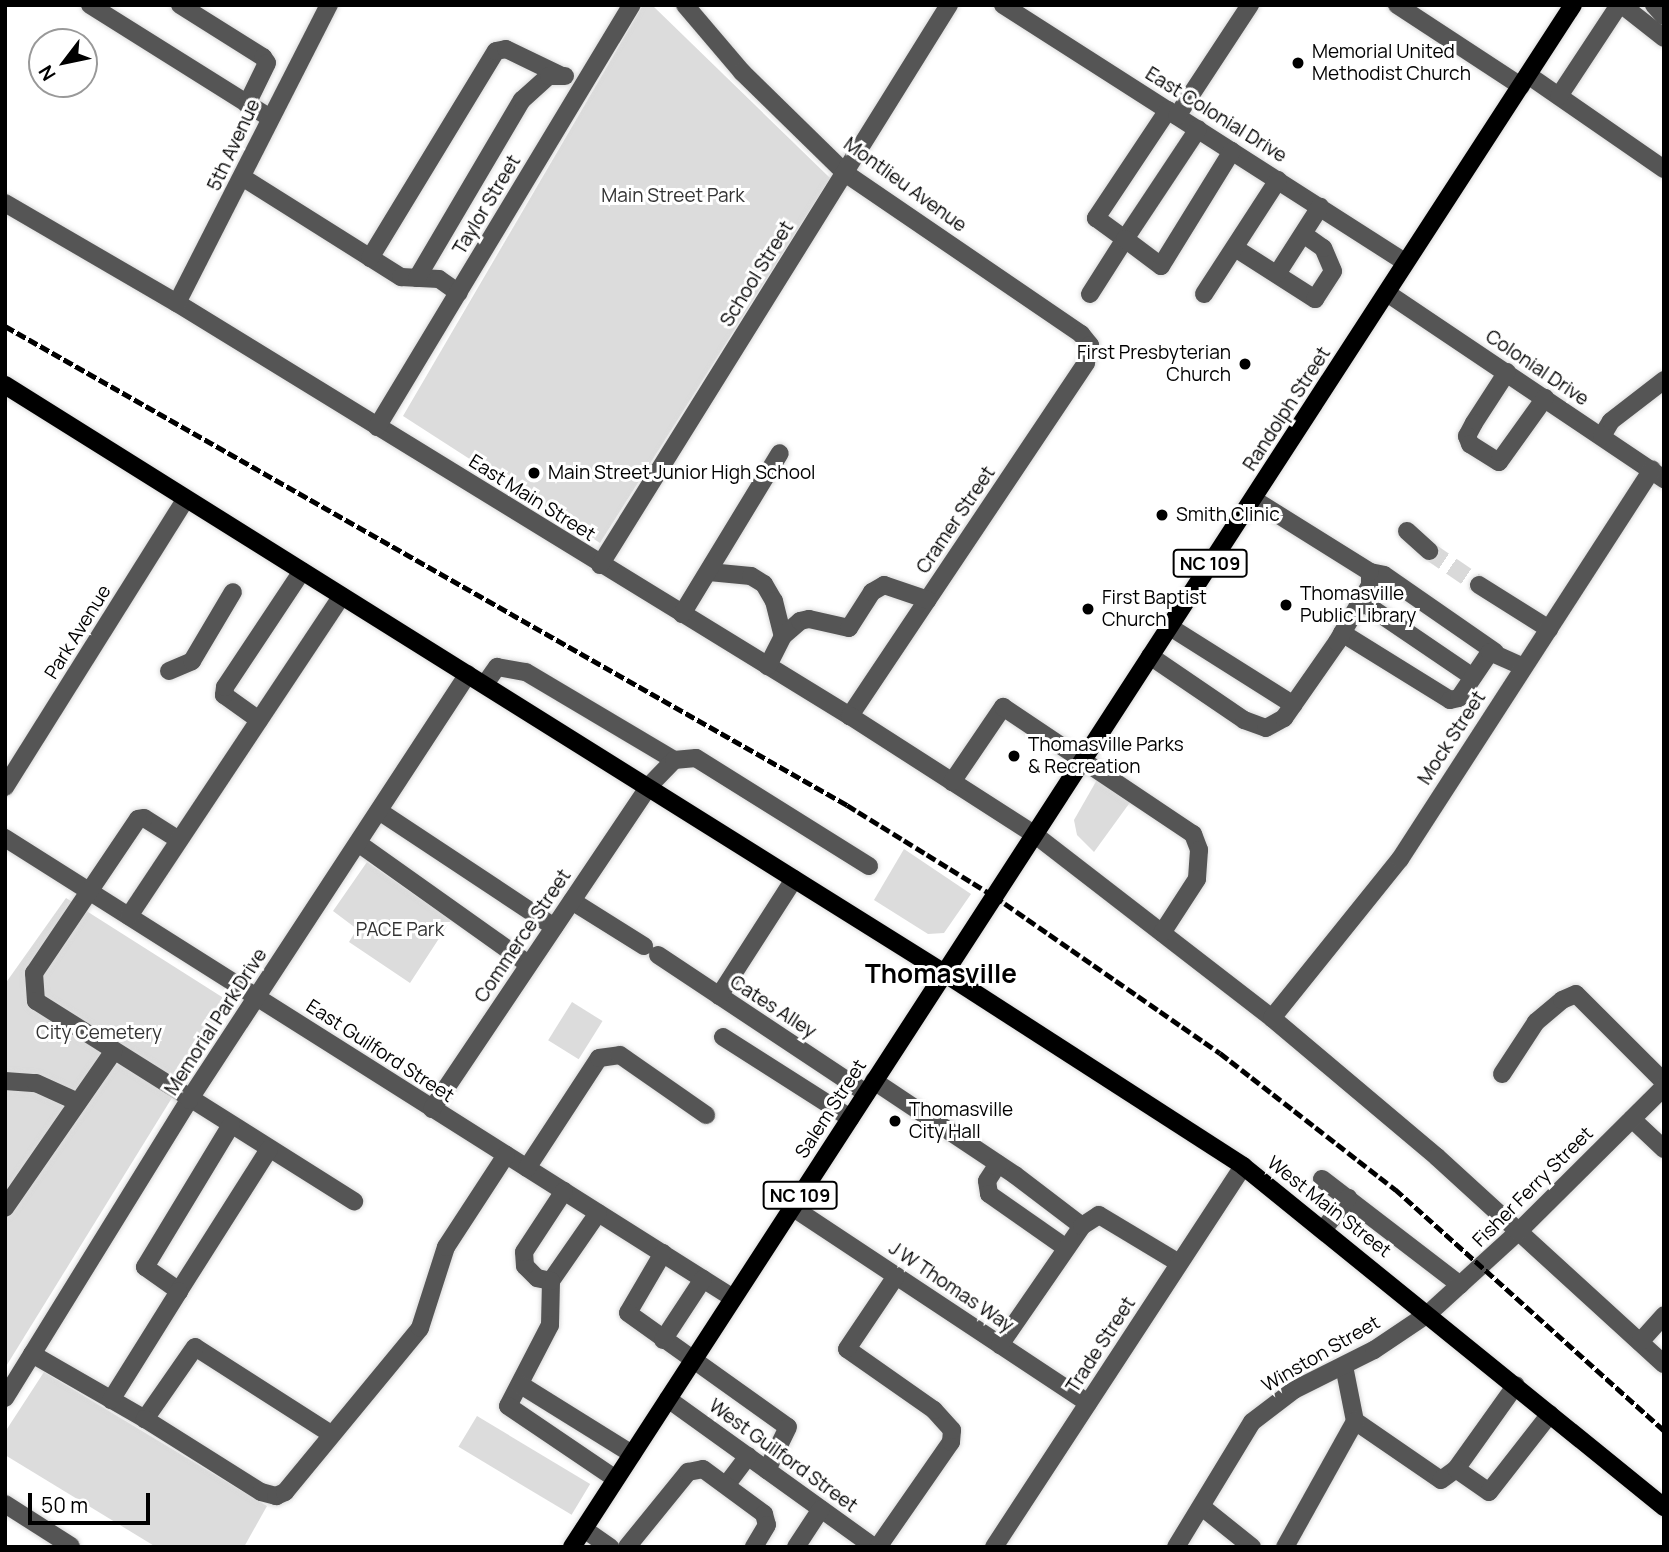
<!DOCTYPE html>
<html>
<head>
<meta charset="utf-8">
<style>
  body { margin:0 }
  #map { position:relative; width:1669px; height:1552px; overflow:hidden; background:#fff; font-family:Manrope,sans-serif }
  div>[style] { position:absolute }
  [style*='--x'] { left:calc(var(--x)*1px); top:calc(var(--y)*1px); width:calc(var(--w)*1px); rotate:calc(var(--a)*1deg) }
  .green>* { inset:0; background:#dcdcdc; transform-origin:0 0 }
  .minor-tunnel>* { height:18px; margin-top:-9px; transform-origin:0; background:repeating-linear-gradient(90deg,#d9d9d9 0 18px,transparent 0 27px) }
  .roads { filter:drop-shadow(0 0 2px #dbdbdb) drop-shadow(0 0 2px #dbdbdb) }
  .minor>* { height:18px; margin:-9px; padding:0 9px; transform-origin:9px; border-radius:9px; background:#555 }
  .major>* { height:18px; margin:-9px; padding:0 9px; transform-origin:9px; border-radius:9px; background:#000 }
  .rail>* { height:5px; margin-top:-2.5px; transform-origin:0; background:repeating-linear-gradient(90deg,#000 0 10px,transparent 0 13.5px) }
  .dots>* { width:19px; height:19px; translate:-50% -50%; box-sizing:border-box; border:4px solid #fff; border-radius:50% }
  span { translate:-50% -50%; white-space:nowrap; text-align:center; line-height:1.15; -webkit-text-stroke:6px #fff; paint-order:stroke }
  .shield-label span { padding:2px 5px; background:#fff; border:2px solid; border-radius:5px; -webkit-text-stroke-width:0 }
  .shield-label { font-size:18px; color:#000; font-weight:700 }
  .poi-label { font-size:19px; color:#000 }
  .left { translate:0 -50%; text-align:left }
  .right { translate:-100% -50%; text-align:right }
  .street-label { font-size:19px; color:#000 }
  .park-label { font-size:19px; color:#333 }
  .district-label { font-size:26px; color:#000; font-weight:700 }
  .frame { position:absolute; inset:0; border:7px solid #000; pointer-events:none }
  .north { position:absolute; left:28px; top:28px; width:70px; height:70px; box-sizing:border-box; background:#fff; border:2px solid #999; border-radius:50%; rotate:238deg; font-size:19px; font-weight:700; line-height:28px; text-align:center; color:#000 }
  .north::after { content:''; display:block; margin:auto; width:24px; height:32px; background:#000; clip-path:polygon(50% 0,100% 100%,50% 72%,0 100%) }
  .scale { position:absolute; left:28px; top:1493px; width:122px; height:32px; box-sizing:border-box; border:4px solid #000; border-top:0; padding-left:9px; font-size:21px; line-height:24px; white-space:nowrap; color:#000; -webkit-text-stroke:5px #fff; paint-order:stroke }
</style>
</head>
<body>
<div id="map">
  <div class="green">
    <i style="clip-path:polygon(643px 5px,652px 5px,830px 178px,600px 543px,403px 416px)"></i>
    <i style="clip-path:polygon(1098px 778px,1131px 801px,1094px 852px,1077px 835px,1074px 820px)"></i>
    <i style="clip-path:polygon(904px 849px,971px 894px,944px 933px,928px 934px,874px 900px)"></i>
    <i style="clip-path:polygon(367px 862px,451px 920px,410px 983px,349px 942px,357px 929px,333px 911px)"></i>
    <i style="clip-path:polygon(66px 898px,222px 997px,225px 1012px,5px 1368px,5px 984px)"></i>
    <i style="left:572px;top:1002px;width:36px;height:45px;rotate:32deg"></i>
    <i style="clip-path:polygon(44px 1372px,267px 1506px,244px 1547px,156px 1547px,5px 1455px,5px 1432px)"></i>
    <i style="left:477px;top:1416px;width:132px;height:36px;rotate:31deg"></i>
  </div>
  <div class="minor-tunnel">
    <i style="--x:1429;--y:551;--w:60;--a:34.2"></i>
  </div>
  <div class="roads">
    <div class="minor">
      <i style="--x:90;--y:5;--w:213;--a:32.1"></i>
      <i style="--x:180;--y:5;--w:98;--a:32.1"></i>
      <i style="--x:263;--y:57;--w:7;--a:56"></i>
      <i style="--x:267;--y:63;--w:46;--a:116"></i>
      <i style="--x:685;--y:5;--w:88;--a:49.6"></i>
      <i style="--x:742;--y:72;--w:144;--a:44.4"></i>
      <i style="--x:845;--y:173;--w:286;--a:34.3"></i>
      <i style="--x:1081;--y:334;--w:14;--a:51"></i>
      <i style="--x:1090;--y:345;--w:18;--a:103"></i>
      <i style="--x:1086;--y:363;--w:425;--a:123.8"></i>
      <i style="--x:1003;--y:5;--w:477;--a:32.6"></i>
      <i style="--x:1397;--y:5;--w:148;--a:33.2"></i>
      <i style="--x:1622;--y:5;--w:53;--a:38.2"></i>
      <i style="--x:1654;--y:5;--w:15;--a:48"></i>
      <i style="--x:1528;--y:75;--w:165;--a:34.7"></i>
      <i style="--x:1559;--y:96;--w:109;--a:-56.6"></i>
      <i style="--x:1168;--y:110;--w:130;--a:123.7"></i>
      <i style="--x:1096;--y:218;--w:36;--a:36"></i>
      <i style="--x:1125;--y:239;--w:132;--a:-56.4"></i>
      <i style="--x:1177;--y:116;--w:133;--a:-56.7"></i>
      <i style="--x:242;--y:177;--w:188;--a:32.2"></i>
      <i style="--x:401;--y:277;--w:38;--a:3"></i>
      <i style="--x:439;--y:279;--w:24;--a:35"></i>
      <i style="--x:5;--y:203;--w:199;--a:30.2"></i>
      <i style="--x:177;--y:303;--w:790;--a:31.54"></i>
      <i style="--x:850;--y:716;--w:219;--a:32.7"></i>
      <i style="--x:1034;--y:834;--w:301;--a:37.7"></i>
      <i style="--x:1272;--y:1018;--w:216;--a:40.1"></i>
      <i style="--x:1437;--y:1157;--w:307;--a:42.4"></i>
      <i style="--x:1235;--y:248;--w:95;--a:32.5"></i>
      <i style="--x:1315;--y:299;--w:33;--a:-57"></i>
      <i style="--x:1333;--y:271;--w:25;--a:-113"></i>
      <i style="--x:1323;--y:248;--w:24;--a:-145"></i>
      <i style="--x:370;--y:258;--w:242;--a:-58.7"></i>
      <i style="--x:496;--y:51;--w:10;--a:-11"></i>
      <i style="--x:506;--y:49;--w:60;--a:25.7"></i>
      <i style="--x:1277;--y:274;--w:80;--a:-57.3"></i>
      <i style="--x:417;--y:278;--w:207;--a:-59.5"></i>
      <i style="--x:522;--y:100;--w:36;--a:-42"></i>
      <i style="--x:549;--y:76;--w:16;--a:0"></i>
      <i style="--x:1387;--y:293;--w:334;--a:33.9"></i>
      <i style="--x:1090;--y:294;--w:65;--a:-57.5"></i>
      <i style="--x:1125;--y:239;--w:45;--a:36.9"></i>
      <i style="--x:1161;--y:266;--w:135;--a:-58.3"></i>
      <i style="--x:1204;--y:294;--w:136;--a:-57"></i>
      <i style="--x:177;--y:303;--w:335;--a:-63"></i>
      <i style="--x:1507;--y:372;--w:61;--a:122.9"></i>
      <i style="--x:1474;--y:423;--w:15;--a:118"></i>
      <i style="--x:1467;--y:436;--w:9;--a:69"></i>
      <i style="--x:1470;--y:444;--w:34;--a:32"></i>
      <i style="--x:1499;--y:462;--w:79;--a:-54.3"></i>
      <i style="--x:377;--y:427;--w:493;--a:-58.9"></i>
      <i style="--x:1602;--y:436;--w:17;--a:-59"></i>
      <i style="--x:1611;--y:421;--w:67;--a:-37.7"></i>
      <i style="--x:1407;--y:531;--w:30;--a:42"></i>
      <i style="--x:600;--y:565;--w:660;--a:-58.07"></i>
      <i style="--x:709;--y:572;--w:42;--a:5.4"></i>
      <i style="--x:751;--y:576;--w:15;--a:32"></i>
      <i style="--x:764;--y:584;--w:20;--a:60"></i>
      <i style="--x:774;--y:601;--w:36;--a:76"></i>
      <i style="--x:783;--y:636;--w:34;--a:117"></i>
      <i style="--x:1370;--y:572;--w:14;--a:12"></i>
      <i style="--x:1384;--y:575;--w:135;--a:34.7"></i>
      <i style="--x:1479;--y:585;--w:83;--a:32.2"></i>
      <i style="--x:1361;--y:601;--w:135;--a:34.2"></i>
      <i style="--x:682;--y:614;--w:188;--a:-58.7"></i>
      <i style="--x:1170;--y:627;--w:146;--a:32.2"></i>
      <i style="--x:1342;--y:633;--w:127;--a:31.8"></i>
      <i style="--x:1450;--y:700;--w:9;--a:-13"></i>
      <i style="--x:1459;--y:698;--w:55;--a:-56"></i>
      <i style="--x:1490;--y:652;--w:36;--a:24"></i>
      <i style="--x:783;--y:636;--w:23;--a:-41"></i>
      <i style="--x:800;--y:621;--w:9;--a:-13"></i>
      <i style="--x:809;--y:619;--w:41;--a:12.7"></i>
      <i style="--x:849;--y:628;--w:43;--a:-57.4"></i>
      <i style="--x:872;--y:592;--w:14;--a:-30"></i>
      <i style="--x:884;--y:585;--w:46;--a:18.8"></i>
      <i style="--x:1150;--y:656;--w:114;--a:34.2"></i>
      <i style="--x:1244;--y:720;--w:23;--a:20"></i>
      <i style="--x:1266;--y:728;--w:21;--a:-29"></i>
      <i style="--x:1284;--y:718;--w:93;--a:-55.1"></i>
      <i style="--x:1337;--y:642;--w:66;--a:-59.9"></i>
      <i style="--x:1370;--y:585;--w:13;--a:-90"></i>
      <i style="--x:1370;--y:572;--w:138;--a:-148"></i>
      <i style="--x:169;--y:671;--w:25;--a:-23"></i>
      <i style="--x:192;--y:661;--w:80;--a:-59.3"></i>
      <i style="--x:485;--y:684;--w:21;--a:-55"></i>
      <i style="--x:497;--y:667;--w:29;--a:10"></i>
      <i style="--x:526;--y:672;--w:172;--a:30.7"></i>
      <i style="--x:259;--y:720;--w:43;--a:-144.5"></i>
      <i style="--x:224;--y:695;--w:8;--a:-83"></i>
      <i style="--x:225;--y:687;--w:139;--a:-56.4"></i>
      <i style="--x:952;--y:782;--w:91;--a:-55.8"></i>
      <i style="--x:1003;--y:707;--w:229;--a:33.8"></i>
      <i style="--x:1193;--y:834;--w:17;--a:69"></i>
      <i style="--x:1199;--y:850;--w:29;--a:94"></i>
      <i style="--x:1197;--y:879;--w:64;--a:122.9"></i>
      <i style="--x:5;--y:787;--w:340;--a:-57.9"></i>
      <i style="--x:379;--y:811;--w:210;--a:33.5"></i>
      <i style="--x:5;--y:838;--w:861;--a:32.29"></i>
      <i style="--x:179;--y:840;--w:41;--a:-147.8"></i>
      <i style="--x:144;--y:818;--w:6;--a:171"></i>
      <i style="--x:138;--y:819;--w:186;--a:124"></i>
      <i style="--x:34;--y:973;--w:28;--a:86"></i>
      <i style="--x:36;--y:1001;--w:376;--a:32.2"></i>
      <i style="--x:358;--y:843;--w:209;--a:35.4"></i>
      <i style="--x:572;--y:901;--w:85;--a:32"></i>
      <i style="--x:129;--y:916;--w:384;--a:-56.4"></i>
      <i style="--x:658;--y:955;--w:250;--a:33.6"></i>
      <i style="--x:719;--y:996;--w:139;--a:-57.3"></i>
      <i style="--x:1272;--y:1018;--w:204;--a:-51.2"></i>
      <i style="--x:1400;--y:859;--w:464;--a:-57.1"></i>
      <i style="--x:723;--y:1037;--w:151;--a:32.5"></i>
      <i style="--x:1502;--y:1074;--w:62;--a:-56.8"></i>
      <i style="--x:1536;--y:1022;--w:34;--a:-40"></i>
      <i style="--x:1562;--y:1000;--w:15;--a:-23"></i>
      <i style="--x:1576;--y:994;--w:124;--a:45"></i>
      <i style="--x:5;--y:1081;--w:31;--a:4"></i>
      <i style="--x:36;--y:1083;--w:46;--a:24.3"></i>
      <i style="--x:874;--y:1081;--w:169;--a:33.7"></i>
      <i style="--x:1015;--y:1175;--w:84;--a:37.3"></i>
      <i style="--x:432;--y:1109;--w:388;--a:-56.1"></i>
      <i style="--x:648;--y:787;--w:37;--a:-46"></i>
      <i style="--x:674;--y:760;--w:22;--a:-5"></i>
      <i style="--x:696;--y:758;--w:204;--a:32"></i>
      <i style="--x:1632;--y:1119;--w:44;--a:43.2"></i>
      <i style="--x:231;--y:1125;--w:166;--a:121.2"></i>
      <i style="--x:145;--y:1267;--w:42;--a:35.2"></i>
      <i style="--x:179;--y:1291;--w:168;--a:-57.6"></i>
      <i style="--x:998;--y:1164;--w:20;--a:123"></i>
      <i style="--x:987;--y:1181;--w:13;--a:81"></i>
      <i style="--x:989;--y:1194;--w:94;--a:35"></i>
      <i style="--x:527;--y:1168;--w:131;--a:-56.8"></i>
      <i style="--x:599;--y:1058;--w:21;--a:-8"></i>
      <i style="--x:620;--y:1055;--w:105;--a:34.9"></i>
      <i style="--x:1322;--y:1179;--w:174;--a:37.5"></i>
      <i style="--x:792;--y:1207;--w:355;--a:33.5"></i>
      <i style="--x:5;--y:1208;--w:190;--a:-55.3"></i>
      <i style="--x:598;--y:1213;--w:83;--a:124.7"></i>
      <i style="--x:551;--y:1281;--w:44;--a:91.3"></i>
      <i style="--x:550;--y:1325;--w:91;--a:117.4"></i>
      <i style="--x:508;--y:1406;--w:130;--a:34.1"></i>
      <i style="--x:1323;--y:1230;--w:41;--a:-52"></i>
      <i style="--x:663;--y:1253;--w:69;--a:120.3"></i>
      <i style="--x:628;--y:1313;--w:196;--a:35.5"></i>
      <i style="--x:788;--y:1427;--w:48;--a:116"></i>
      <i style="--x:551;--y:1281;--w:14;--a:-168"></i>
      <i style="--x:537;--y:1278;--w:17;--a:-135"></i>
      <i style="--x:525;--y:1266;--w:14;--a:-94"></i>
      <i style="--x:524;--y:1252;--w:73;--a:-56.7"></i>
      <i style="--x:663;--y:1340;--w:73;--a:-56.7"></i>
      <i style="--x:1640;--y:1342;--w:36;--a:-48"></i>
      <i style="--x:1000;--y:1345;--w:145;--a:-55.4"></i>
      <i style="--x:1082;--y:1226;--w:20;--a:-33"></i>
      <i style="--x:1099;--y:1215;--w:93;--a:31"></i>
      <i style="--x:32;--y:1354;--w:130;--a:29.9"></i>
      <i style="--x:1344;--y:1366;--w:56;--a:78.7"></i>
      <i style="--x:1355;--y:1421;--w:104;--a:34.5"></i>
      <i style="--x:1441;--y:1480;--w:19;--a:-36"></i>
      <i style="--x:1456;--y:1469;--w:103;--a:-54.5"></i>
      <i style="--x:521;--y:1385;--w:131;--a:31.9"></i>
      <i style="--x:5;--y:1398;--w:350;--a:-58.3"></i>
      <i style="--x:189;--y:1100;--w:509;--a:-56.78"></i>
      <i style="--x:668;--y:1399;--w:254;--a:35.7"></i>
      <i style="--x:111;--y:1400;--w:128;--a:-58"></i>
      <i style="--x:331;--y:1434;--w:161;--a:-147.4"></i>
      <i style="--x:195;--y:1347;--w:88;--a:124.8"></i>
      <i style="--x:145;--y:1419;--w:137;--a:32.2"></i>
      <i style="--x:261;--y:1492;--w:16;--a:15"></i>
      <i style="--x:276;--y:1496;--w:10;--a:-24"></i>
      <i style="--x:285;--y:1492;--w:212;--a:-50.5"></i>
      <i style="--x:420;--y:1328;--w:85;--a:-72.2"></i>
      <i style="--x:446;--y:1247;--w:110;--a:-56.9"></i>
      <i style="--x:1456;--y:1469;--w:40;--a:34.9"></i>
      <i style="--x:1489;--y:1492;--w:99;--a:-52"></i>
      <i style="--x:727;--y:1484;--w:35;--a:-53"></i>
      <i style="--x:5;--y:1504;--w:78;--a:32.5"></i>
      <i style="--x:1202;--y:1507;--w:64;--a:38.7"></i>
      <i style="--x:584;--y:1529;--w:32;--a:35"></i>
      <i style="--x:627;--y:1547;--w:97;--a:-50.9"></i>
      <i style="--x:688;--y:1472;--w:15;--a:-11"></i>
      <i style="--x:703;--y:1469;--w:76;--a:36.4"></i>
      <i style="--x:764;--y:1514;--w:11;--a:75"></i>
      <i style="--x:767;--y:1525;--w:26;--a:121"></i>
      <i style="--x:796;--y:1547;--w:45;--a:-56.7"></i>
      <i style="--x:878;--y:1547;--w:128;--a:-55.2"></i>
      <i style="--x:951;--y:1442;--w:12;--a:-85"></i>
      <i style="--x:952;--y:1430;--w:27;--a:-132"></i>
      <i style="--x:934;--y:1410;--w:106;--a:-145"></i>
      <i style="--x:847;--y:1349;--w:88;--a:-56.1"></i>
      <i style="--x:994;--y:1547;--w:455;--a:-56.8"></i>
      <i style="--x:1176;--y:1547;--w:146;--a:-58.7"></i>
      <i style="--x:1252;--y:1422;--w:53;--a:-37.3"></i>
      <i style="--x:1294;--y:1390;--w:89;--a:-26.6"></i>
      <i style="--x:1374;--y:1350;--w:66;--a:-33.9"></i>
      <i style="--x:1429;--y:1313;--w:120;--a:-42.3"></i>
      <i style="--x:1518;--y:1232;--w:206;--a:-44.8"></i>
      <i style="--x:1285;--y:1547;--w:144;--a:-60.9"></i>
    </div>
    <div class="major">
      <i style="--x:5;--y:385;--w:1108;--a:32.05"></i>
      <i style="--x:944;--y:973;--w:356;--a:32.8"></i>
      <i style="--x:1243;--y:1166;--w:542;--a:39.01"></i>
      <i style="--x:572;--y:1547;--w:1838;--a:-57.01"></i>
    </div>
  </div>
  <div class="rail">
    <i style="--x:5;--y:326;--w:969;--a:29.63"></i>
    <i style="--x:847;--y:805;--w:173;--a:31.8"></i>
    <i style="--x:994;--y:896;--w:275;--a:34.8"></i>
    <i style="--x:1220;--y:1053;--w:222;--a:37.9"></i>
    <i style="--x:1395;--y:1189;--w:361;--a:41.9"></i>
  </div>
  <div class="dots">
    <i style="left:1298px;top:63px;background:#000"></i>
    <i style="left:1245px;top:364px;background:#000"></i>
    <i style="left:534px;top:473px;background:#000"></i>
    <i style="left:1162px;top:515px;background:#000"></i>
    <i style="left:1286px;top:605px;background:#000"></i>
    <i style="left:1088px;top:609px;background:#000"></i>
    <i style="left:1014px;top:756px;background:#000"></i>
    <i style="left:895px;top:1121px;background:#000"></i>
  </div>
  <div class="shield-label">
    <span style="left:1210px;top:563px">NC 109</span>
    <span style="left:800px;top:1195px">NC 109</span>
  </div>
  <div class="poi-label">
    <span class="left" style="left:1312px;top:63px">Memorial United<br>Methodist Church</span>
    <span class="right" style="left:1231px;top:364px">First Presbyterian<br>Church</span>
    <span class="left" style="left:548px;top:473px">Main Street Junior High School</span>
    <span class="left" style="left:1176px;top:515px">Smith Clinic</span>
    <span class="left" style="left:1300px;top:605px">Thomasville<br>Public Library</span>
    <span class="left" style="left:1102px;top:609px">First Baptist<br>Church</span>
    <span class="left" style="left:1028px;top:756px">Thomasville Parks<br>&amp; Recreation</span>
    <span class="left" style="left:909px;top:1121px">Thomasville<br>City Hall</span>
  </div>
  <div class="street-label">
    <span style="left:1216px;top:115px;rotate:32deg">East Colonial Drive</span>
    <span style="left:234px;top:145px;rotate:-65deg">5th Avenue</span>
    <span style="left:905px;top:185px;rotate:36deg">Montlieu Avenue</span>
    <span style="left:487px;top:205px;rotate:-59deg">Taylor Street</span>
    <span style="left:757px;top:274px;rotate:-58deg">School Street</span>
    <span style="left:1537px;top:368px;rotate:34deg">Colonial Drive</span>
    <span style="left:1287px;top:409px;rotate:-57deg">Randolph Street</span>
    <span style="left:532px;top:498px;rotate:32deg">East Main Street</span>
    <span style="left:956px;top:520px;rotate:-56deg">Cramer Street</span>
    <span style="left:78px;top:632px;rotate:-58deg">Park Avenue</span>
    <span style="left:1452px;top:738px;rotate:-57deg">Mock Street</span>
    <span style="left:523px;top:936px;rotate:-56deg">Commerce Street</span>
    <span style="left:773px;top:1007px;rotate:33deg">Cates Alley</span>
    <span style="left:216px;top:1022px;rotate:-57deg">Memorial Park Drive</span>
    <span style="left:380px;top:1051px;rotate:33deg">East Guilford Street</span>
    <span style="left:831px;top:1109px;rotate:-57deg">Salem Street</span>
    <span style="left:1533px;top:1187px;rotate:-45deg">Fisher Ferry Street</span>
    <span style="left:1329px;top:1207px;rotate:38deg">West Main Street</span>
    <span style="left:951px;top:1287px;rotate:34deg">J W Thomas Way</span>
    <span style="left:1101px;top:1345px;rotate:-57deg">Trade Street</span>
    <span style="left:1321px;top:1354px;rotate:-30deg">Winston Street</span>
    <span style="left:783px;top:1456px;rotate:36deg">West Guilford Street</span>
  </div>
  <div class="park-label">
    <span style="left:673px;top:196px">Main Street Park</span>
    <span style="left:400px;top:930px">PACE Park</span>
    <span style="left:99px;top:1033px">City Cemetery</span>
  </div>
  <div class="district-label">
    <span style="left:941px;top:974px">Thomasville</span>
  </div>
  <div class="frame"></div>
  <div class="north">N</div>
  <div class="scale">50 m</div>
</div>
</body>
</html>
